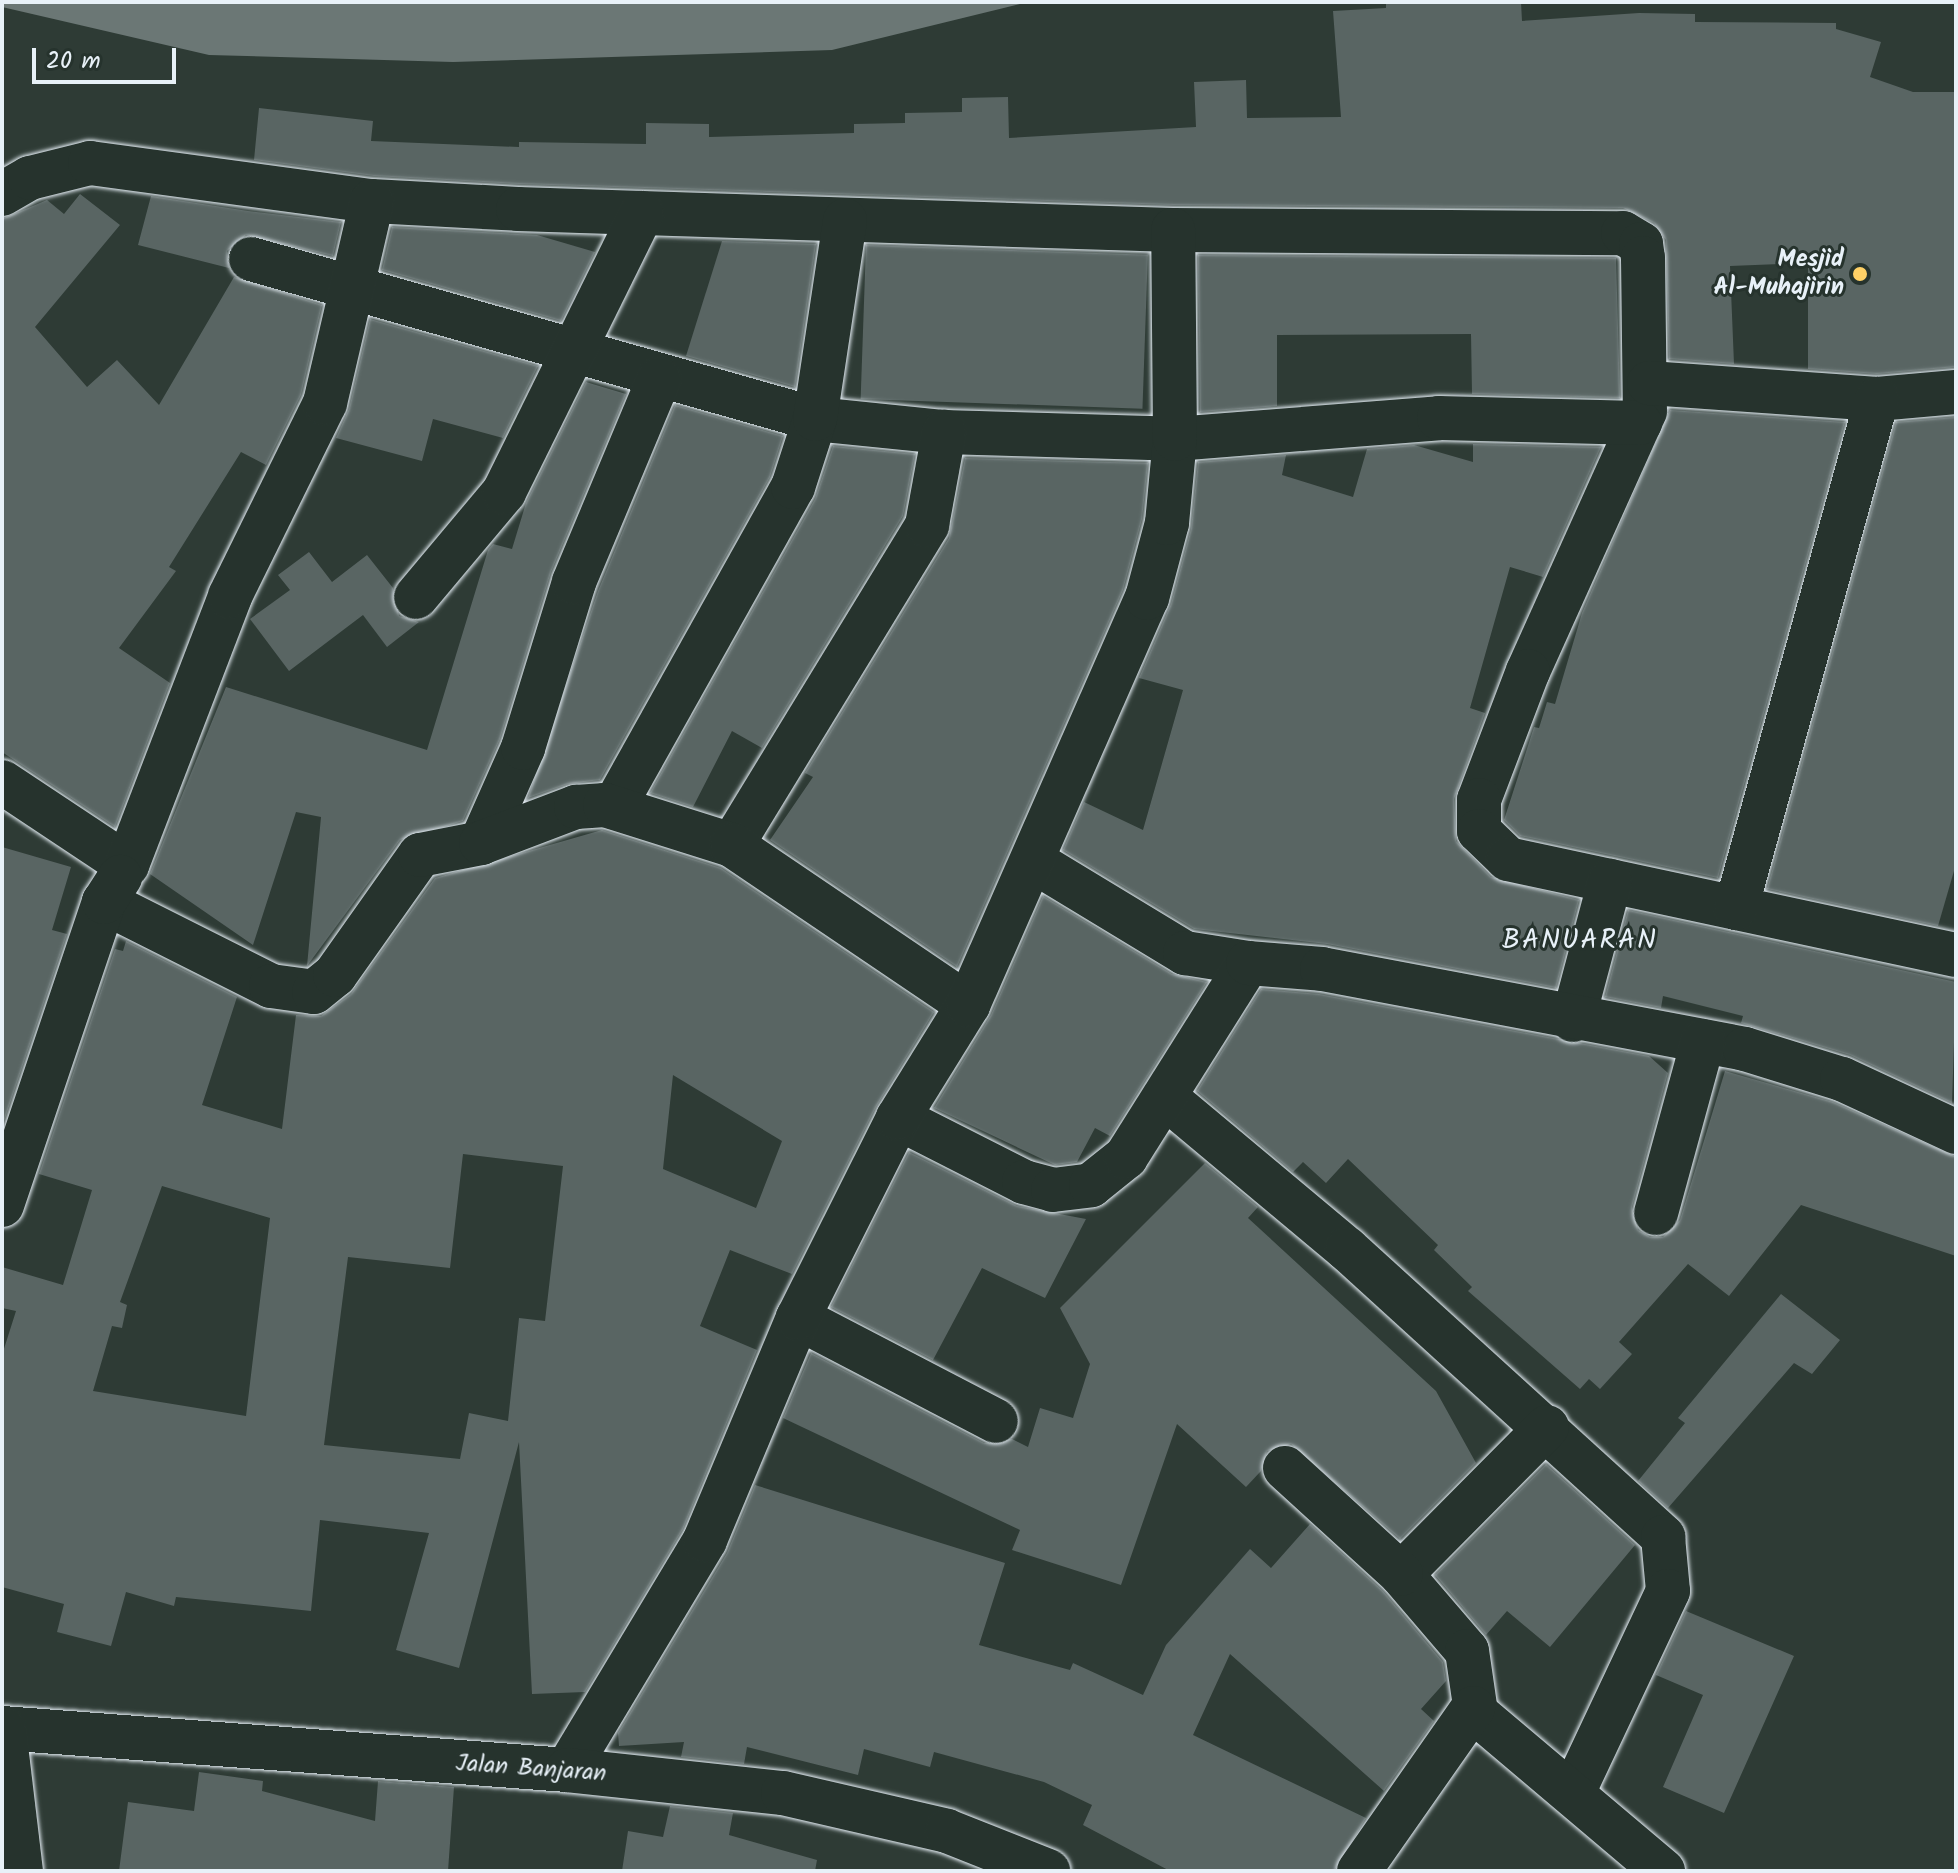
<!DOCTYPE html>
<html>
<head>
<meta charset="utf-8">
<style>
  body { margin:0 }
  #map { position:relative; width:1958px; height:1873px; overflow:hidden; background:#2e3b35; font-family:Kalam,sans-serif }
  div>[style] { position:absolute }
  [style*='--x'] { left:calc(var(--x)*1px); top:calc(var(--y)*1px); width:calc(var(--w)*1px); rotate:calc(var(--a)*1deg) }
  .water>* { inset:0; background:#6b7775 }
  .building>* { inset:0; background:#596563; transform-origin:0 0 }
  .roads { filter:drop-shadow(0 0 2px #e8f1f8) drop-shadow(0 0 2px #e8f1f8) }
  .minor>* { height:44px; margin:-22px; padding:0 22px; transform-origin:22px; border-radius:22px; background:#26332d }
  .tertiary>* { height:44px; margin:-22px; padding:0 22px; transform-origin:22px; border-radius:22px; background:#26332d }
  .dots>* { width:22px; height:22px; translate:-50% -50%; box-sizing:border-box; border:4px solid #26332d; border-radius:50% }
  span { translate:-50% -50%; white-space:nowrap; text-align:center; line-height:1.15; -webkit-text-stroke:6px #26332d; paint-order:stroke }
  .poi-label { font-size:24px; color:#e8f1f8; font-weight:700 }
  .right { translate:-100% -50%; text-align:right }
  .street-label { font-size:24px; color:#e8f1f8 }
  .quarter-label { font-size:28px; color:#e8f1f8; letter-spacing:2px }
  .frame { position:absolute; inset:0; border:4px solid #e8f1f8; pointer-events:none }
  .scale { position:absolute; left:32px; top:48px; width:144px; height:36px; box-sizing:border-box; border:4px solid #e8f1f8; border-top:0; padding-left:10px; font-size:24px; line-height:28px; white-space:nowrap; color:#e8f1f8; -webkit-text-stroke:6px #26332d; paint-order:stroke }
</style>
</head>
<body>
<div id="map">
  <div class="water">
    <i style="clip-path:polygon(2px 2px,1028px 2px,832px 50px,453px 62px,209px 55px,2px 7px)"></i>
  </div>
  <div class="building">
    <i style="clip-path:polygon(1386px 2px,1521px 2px,1522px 21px,1639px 13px,1695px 14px,1695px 22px,1836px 23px,1836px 29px,1881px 42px,1870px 77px,1913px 92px,1956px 92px,1956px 367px,1877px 374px,1808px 369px,1808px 263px,1730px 266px,1734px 364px,1669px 359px,1666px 240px,1654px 223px,1623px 208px,1173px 205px,519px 184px,374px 176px,254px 160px,259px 108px,373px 121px,371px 141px,519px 147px,519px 142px,646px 144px,646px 123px,709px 124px,709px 137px,854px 133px,854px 124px,905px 123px,905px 113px,962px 112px,962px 98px,1008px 97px,1009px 138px,1196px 127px,1194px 82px,1246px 80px,1247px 118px,1341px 117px,1333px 11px,1386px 8px)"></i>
    <i style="clip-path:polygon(80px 194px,120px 225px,35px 327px,87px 387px,117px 360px,159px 405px,234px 277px,322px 305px,301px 395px,266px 465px,241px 452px,169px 567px,176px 571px,119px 648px,170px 683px,115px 827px,2px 752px,2px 219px,47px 200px,64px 214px)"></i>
    <i style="clip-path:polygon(151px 196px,248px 211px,341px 222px,333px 256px,246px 235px,227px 251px,229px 268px,138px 245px)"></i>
    <i style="clip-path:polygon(392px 227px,537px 235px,595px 252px,561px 321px,382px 270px)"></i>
    <i style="clip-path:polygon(722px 241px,816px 244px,795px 387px,686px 356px)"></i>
    <i style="left:866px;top:245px;width:282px;height:154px;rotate:2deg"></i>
    <i style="clip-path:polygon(1198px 255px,1616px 258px,1620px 398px,1472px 394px,1471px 334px,1277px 335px,1277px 406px,1200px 412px)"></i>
    <i style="clip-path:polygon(370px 319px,538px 366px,503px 438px,433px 419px,422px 461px,336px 438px,349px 409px)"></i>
    <i style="clip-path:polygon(586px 382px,626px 394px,551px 572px,500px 739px,463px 821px,400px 840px,307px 966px,321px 817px,296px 812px,253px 945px,150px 874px,226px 687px,427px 750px,488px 550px,493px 544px,512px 549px,526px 503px)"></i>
    <i style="clip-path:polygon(675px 405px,783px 436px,770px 477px,600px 780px,568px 784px,528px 798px,598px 591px)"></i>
    <i style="clip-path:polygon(1670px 410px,1845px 422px,1718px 878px,1520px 836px,1504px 820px,1534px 727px,1539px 728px,1547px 702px,1555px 704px,1582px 613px)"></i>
    <i style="clip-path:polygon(1956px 417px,1956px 864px,1938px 926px,1767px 889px,1896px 422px)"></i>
    <i style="clip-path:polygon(1473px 444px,1601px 447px,1543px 577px,1510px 567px,1470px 708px,1485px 713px,1454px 799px,1456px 841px,1491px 877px,1579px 900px,1556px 988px,1327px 944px,1194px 929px,1063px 850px,1084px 802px,1143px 830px,1183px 690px,1139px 678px,1171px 604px,1191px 529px,1198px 462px,1286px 455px,1282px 475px,1353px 497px,1367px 449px,1414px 445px,1473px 462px)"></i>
    <i style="clip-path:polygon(833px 446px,915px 454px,903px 516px,762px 748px,732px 731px,693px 807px,650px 793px,815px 499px)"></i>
    <i style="clip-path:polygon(965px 458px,1148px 463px,1142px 519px,1123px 590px,957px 967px,770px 840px,813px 777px,805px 773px,949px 538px)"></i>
    <i style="clip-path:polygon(309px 552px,332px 582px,367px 555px,393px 588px,399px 616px,419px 622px,387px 647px,363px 615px,289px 671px,250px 619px,290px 590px,278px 575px)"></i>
    <i style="clip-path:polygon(evenodd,602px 830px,721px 868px,934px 1012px,876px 1107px,792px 1274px,730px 1250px,700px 1326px,757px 1350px,683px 1529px,585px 1692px,532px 1694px,519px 1442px,459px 1668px,396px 1650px,429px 1533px,320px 1520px,311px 1611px,176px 1597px,174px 1606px,126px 1592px,111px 1646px,57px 1632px,64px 1604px,2px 1587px,2px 1355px,16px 1311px,2px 1308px,2px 1267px,63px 1285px,92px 1190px,39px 1174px,115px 949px,123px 951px,126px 941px,237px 997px,202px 1105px,282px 1129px,296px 1015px,321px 1016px,351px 994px,435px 878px,602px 830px,673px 1075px,782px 1141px,756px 1208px,663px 1169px,673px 1075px,602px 830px,463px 1154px,563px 1166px,545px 1321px,519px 1318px,508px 1421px,469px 1413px,460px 1459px,324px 1445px,348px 1257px,450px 1268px,463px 1154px,602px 830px,162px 1186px,270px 1218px,246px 1416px,93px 1391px,112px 1326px,122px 1328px,127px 1305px,120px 1302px,162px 1186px)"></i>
    <i style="clip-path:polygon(2px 847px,71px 867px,52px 930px,67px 934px,2px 1127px)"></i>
    <i style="clip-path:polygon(1043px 896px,1172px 974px,1207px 982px,1110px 1136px,1095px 1128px,1077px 1162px,1055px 1165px,934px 1108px,991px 1015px)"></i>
    <i style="clip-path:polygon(1628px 910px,1956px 982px,1952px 1103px,1850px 1055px,1741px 1023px,1743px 1016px,1663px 996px,1661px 1008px,1605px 997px)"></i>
    <i style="clip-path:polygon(1261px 989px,1319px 994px,1649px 1056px,1668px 1073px,1632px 1207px,1638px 1230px,1650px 1237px,1663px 1237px,1680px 1220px,1725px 1071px,1833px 1102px,1956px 1157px,1956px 1256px,1801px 1205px,1729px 1296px,1688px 1264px,1619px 1342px,1632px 1354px,1600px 1389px,1589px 1379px,1580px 1389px,1468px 1291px,1472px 1287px,1434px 1250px,1438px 1245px,1348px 1159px,1326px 1183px,1303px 1162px,1293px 1172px,1197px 1091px)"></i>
    <i style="clip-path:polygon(909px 1152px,1017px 1206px,1086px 1219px,1045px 1298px,982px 1268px,933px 1360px,831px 1307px)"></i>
    <i style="clip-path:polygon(1205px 1163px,1258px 1207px,1248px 1218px,1436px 1391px,1476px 1463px,1400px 1539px,1291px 1444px,1267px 1451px,1261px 1471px,1246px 1487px,1177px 1424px,1121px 1585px,1012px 1550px,1020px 1530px,783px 1418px,811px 1353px,984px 1443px,1012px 1439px,1028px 1447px,1040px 1408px,1073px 1418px,1090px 1364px,1060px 1308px)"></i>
    <i style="clip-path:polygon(1781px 1294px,1840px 1340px,1812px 1374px,1794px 1363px,1668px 1508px,1638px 1481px,1685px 1423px,1678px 1418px)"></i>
    <i style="clip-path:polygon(1546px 1464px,1635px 1545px,1550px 1647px,1507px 1611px,1486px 1635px,1435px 1575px)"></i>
    <i style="clip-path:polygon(755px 1485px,1005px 1563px,979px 1645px,1070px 1670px,1073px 1663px,1143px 1695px,1166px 1645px,1250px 1549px,1271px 1568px,1310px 1524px,1383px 1591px,1443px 1662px,1446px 1681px,1421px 1709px,1434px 1721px,1384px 1791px,1230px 1654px,1193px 1735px,1366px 1818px,1334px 1871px,1170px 1871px,1083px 1825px,1092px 1805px,1044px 1782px,934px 1752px,930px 1767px,864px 1749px,858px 1775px,747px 1747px,744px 1764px,681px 1757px,684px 1742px,619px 1746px,618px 1733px,727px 1553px)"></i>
    <i style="clip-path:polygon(1686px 1611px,1794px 1656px,1724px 1813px,1663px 1787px,1703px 1695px,1656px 1675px)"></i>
    <i style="clip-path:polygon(199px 1772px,263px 1781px,262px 1791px,375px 1821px,378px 1781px,454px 1787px,448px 1871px,119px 1871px,128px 1802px,194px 1811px)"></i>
    <i style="clip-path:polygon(670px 1806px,733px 1813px,729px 1835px,817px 1860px,815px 1871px,622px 1871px,628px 1831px,663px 1837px)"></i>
  </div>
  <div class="roads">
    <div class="minor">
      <i style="--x:2;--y:194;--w:32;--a:-30"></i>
      <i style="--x:30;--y:178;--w:62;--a:-14"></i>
      <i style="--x:90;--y:163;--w:285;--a:7.7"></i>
      <i style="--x:372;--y:201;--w:146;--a:3.1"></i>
      <i style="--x:518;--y:209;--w:655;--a:1.84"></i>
      <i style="--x:1173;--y:230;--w:450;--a:0.4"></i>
      <i style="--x:1623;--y:233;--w:21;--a:31"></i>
      <i style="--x:1641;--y:244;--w:14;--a:82"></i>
      <i style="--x:1643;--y:258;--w:153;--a:89.3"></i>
      <i style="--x:1645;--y:411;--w:285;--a:114.2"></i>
      <i style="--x:1528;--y:671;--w:138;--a:110.8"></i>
      <i style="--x:1479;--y:800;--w:31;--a:90"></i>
      <i style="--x:1479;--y:831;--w:40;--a:44"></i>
      <i style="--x:1508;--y:859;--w:458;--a:12.1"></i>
      <i style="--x:251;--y:259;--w:586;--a:15.84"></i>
      <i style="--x:815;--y:419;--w:130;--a:5.8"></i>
      <i style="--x:944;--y:432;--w:231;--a:1.7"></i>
      <i style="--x:1175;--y:439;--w:265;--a:-4.5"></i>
      <i style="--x:1439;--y:418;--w:201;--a:1.4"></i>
      <i style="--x:1649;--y:383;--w:229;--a:4"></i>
      <i style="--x:1877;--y:399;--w:79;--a:-5.1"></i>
      <i style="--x:416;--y:597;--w:137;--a:-50"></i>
      <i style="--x:504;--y:492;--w:311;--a:-63.7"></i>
      <i style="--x:2;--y:782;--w:150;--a:33.6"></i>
      <i style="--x:127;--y:865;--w:288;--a:-69"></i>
      <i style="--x:230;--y:596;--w:215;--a:-63.8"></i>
      <i style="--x:325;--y:403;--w:207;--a:-76.9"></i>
      <i style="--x:614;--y:807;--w:367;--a:-60.8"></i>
      <i style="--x:793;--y:487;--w:71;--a:-72.1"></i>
      <i style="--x:815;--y:419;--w:201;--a:-81.4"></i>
      <i style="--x:481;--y:843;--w:104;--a:-66.1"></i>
      <i style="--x:523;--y:748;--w:174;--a:-72.9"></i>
      <i style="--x:574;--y:582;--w:220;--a:-67.3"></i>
      <i style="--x:732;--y:845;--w:375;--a:-58.6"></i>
      <i style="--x:927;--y:525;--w:95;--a:-79.6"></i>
      <i style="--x:1033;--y:861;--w:178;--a:31.2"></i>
      <i style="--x:1185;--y:953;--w:64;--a:9"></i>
      <i style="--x:104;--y:902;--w:187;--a:26.7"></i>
      <i style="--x:271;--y:986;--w:43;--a:7.9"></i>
      <i style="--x:314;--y:992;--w:27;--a:-39"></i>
      <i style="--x:335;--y:975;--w:147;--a:-54.7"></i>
      <i style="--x:420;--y:855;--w:62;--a:-11.1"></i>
      <i style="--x:481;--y:843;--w:102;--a:-20.8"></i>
      <i style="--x:576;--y:807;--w:29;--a:-4"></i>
      <i style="--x:605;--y:805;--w:133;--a:17.5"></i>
      <i style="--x:732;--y:845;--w:285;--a:34.1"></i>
      <i style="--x:1736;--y:908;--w:528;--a:-74.52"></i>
      <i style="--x:1573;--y:1020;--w:144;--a:-75.1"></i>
      <i style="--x:1165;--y:1097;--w:237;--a:39.9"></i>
      <i style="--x:1347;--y:1249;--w:428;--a:42.3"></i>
      <i style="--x:1663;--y:1537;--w:54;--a:84.7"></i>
      <i style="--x:1668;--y:1591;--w:221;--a:115.2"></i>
      <i style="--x:898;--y:1118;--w:141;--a:26.9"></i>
      <i style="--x:1024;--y:1182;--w:30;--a:15"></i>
      <i style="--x:1053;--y:1190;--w:38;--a:-7"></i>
      <i style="--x:1091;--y:1185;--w:45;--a:-38.7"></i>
      <i style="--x:1126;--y:1157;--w:229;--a:-57.8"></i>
      <i style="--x:1248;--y:963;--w:74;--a:4.6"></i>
      <i style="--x:1322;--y:969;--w:430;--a:10.7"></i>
      <i style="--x:1745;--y:1049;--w:102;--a:17.2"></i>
      <i style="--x:1842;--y:1079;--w:126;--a:24.9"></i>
      <i style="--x:2;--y:1205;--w:320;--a:-71.4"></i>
      <i style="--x:104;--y:902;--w:30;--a:-57"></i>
      <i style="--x:1656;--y:1213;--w:178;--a:-74.7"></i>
      <i style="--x:798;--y:1318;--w:223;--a:27.5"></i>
      <i style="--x:1547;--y:1427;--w:207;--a:134.8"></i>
      <i style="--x:1401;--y:1574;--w:101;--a:49.4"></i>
      <i style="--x:1467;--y:1651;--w:63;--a:81.7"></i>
      <i style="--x:1476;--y:1713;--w:245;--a:40.2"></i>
      <i style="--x:1285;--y:1468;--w:157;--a:42.4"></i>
      <i style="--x:567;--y:1770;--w:268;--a:-59"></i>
      <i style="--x:705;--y:1540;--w:241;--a:-67.3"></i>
      <i style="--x:798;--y:1318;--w:224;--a:-63.4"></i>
      <i style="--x:898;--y:1118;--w:133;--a:-58.2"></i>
      <i style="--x:968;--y:1005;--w:445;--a:-66.3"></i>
      <i style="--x:1147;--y:598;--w:78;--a:-75.1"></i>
      <i style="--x:1167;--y:523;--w:84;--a:-84.6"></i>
      <i style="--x:1175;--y:439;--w:209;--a:-90.5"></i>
      <i style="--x:1359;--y:1871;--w:199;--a:-55"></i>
    </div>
    <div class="tertiary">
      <i style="--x:2;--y:1728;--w:567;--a:4.25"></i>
      <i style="--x:567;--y:1770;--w:217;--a:6.1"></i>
      <i style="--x:783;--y:1793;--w:168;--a:13"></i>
      <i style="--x:947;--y:1831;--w:109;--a:21.6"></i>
      <i style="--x:4;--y:1729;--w:143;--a:83.2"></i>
    </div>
  </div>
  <div class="dots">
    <i style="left:1860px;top:274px;background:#ffd166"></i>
  </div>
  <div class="poi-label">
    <span class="right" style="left:1844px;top:274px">Mesjid<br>Al-Muhajirin</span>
  </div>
  <div class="street-label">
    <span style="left:531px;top:1769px;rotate:4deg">Jalan Banjaran</span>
  </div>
  <div class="quarter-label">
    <span style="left:1580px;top:941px">BANUARAN</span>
  </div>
  <div class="frame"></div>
  <div class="scale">20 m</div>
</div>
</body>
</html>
